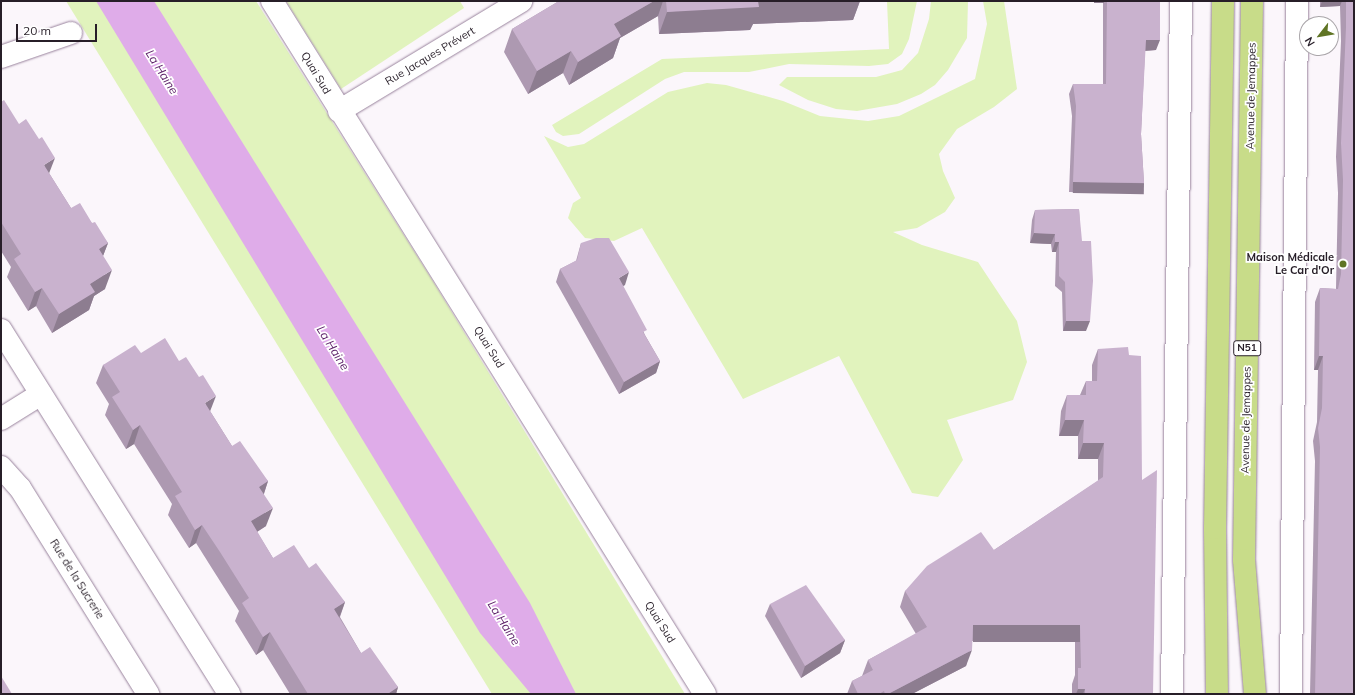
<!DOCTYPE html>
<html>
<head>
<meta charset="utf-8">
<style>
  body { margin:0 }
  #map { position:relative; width:1355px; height:695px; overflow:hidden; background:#fbf6fb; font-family:Mulish,sans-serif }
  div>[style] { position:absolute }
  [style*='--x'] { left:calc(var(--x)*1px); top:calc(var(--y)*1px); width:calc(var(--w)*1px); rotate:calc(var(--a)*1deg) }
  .green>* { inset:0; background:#e1f3bd }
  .water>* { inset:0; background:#dface9 }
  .roads { filter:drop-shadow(0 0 1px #99839d) drop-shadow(0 0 1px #99839d) }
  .minor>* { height:22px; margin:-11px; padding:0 11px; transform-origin:11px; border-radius:11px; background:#fff }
  .major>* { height:22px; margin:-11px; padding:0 11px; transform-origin:11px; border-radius:11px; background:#c8dc89 }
  .wall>* { inset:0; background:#ad99b1 }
  .shaded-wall>* { inset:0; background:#8d7d90; transform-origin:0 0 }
  .building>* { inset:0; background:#c9b2ce }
  .dots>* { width:11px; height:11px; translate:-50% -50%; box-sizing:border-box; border:2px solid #fff; border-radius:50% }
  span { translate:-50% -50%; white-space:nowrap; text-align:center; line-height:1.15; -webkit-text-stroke:3.5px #fff; paint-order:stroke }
  .shield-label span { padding:1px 3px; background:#fff; border:1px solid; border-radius:3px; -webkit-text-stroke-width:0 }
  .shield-label { font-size:10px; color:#271e28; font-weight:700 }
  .street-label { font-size:11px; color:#271e28 }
  .poi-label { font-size:11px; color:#271e28; font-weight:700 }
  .right { translate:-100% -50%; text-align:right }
  .water-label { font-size:12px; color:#5d2169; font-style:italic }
  .frame { position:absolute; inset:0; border:2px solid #271e28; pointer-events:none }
  .north { position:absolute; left:1299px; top:16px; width:40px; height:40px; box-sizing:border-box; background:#fff; border:1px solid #a9a5a9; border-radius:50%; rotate:239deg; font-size:11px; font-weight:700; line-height:16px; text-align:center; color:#271e28 }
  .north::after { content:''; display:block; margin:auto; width:14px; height:18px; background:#607525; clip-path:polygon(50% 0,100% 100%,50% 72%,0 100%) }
  .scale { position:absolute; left:16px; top:24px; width:81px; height:18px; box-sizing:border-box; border:2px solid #271e28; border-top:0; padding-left:5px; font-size:12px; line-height:14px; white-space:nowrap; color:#271e28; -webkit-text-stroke:3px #fff; paint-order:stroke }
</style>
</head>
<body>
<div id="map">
  <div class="green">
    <i style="clip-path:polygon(66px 1px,256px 1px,431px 278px,685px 694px,492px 694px)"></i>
    <i style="clip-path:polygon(286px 1px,460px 1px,464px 8px,341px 89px)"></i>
    <i style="clip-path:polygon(887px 1px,917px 1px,909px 39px,902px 54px,888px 64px,869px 66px,789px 64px,749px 72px,684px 72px,665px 79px,579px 134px,563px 136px,556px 132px,552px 125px,662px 59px,889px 49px)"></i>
    <i style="clip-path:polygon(931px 1px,968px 1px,967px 38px,948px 70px,935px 85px,921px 94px,897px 104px,857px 111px,836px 109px,808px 100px,779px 85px,787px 77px,876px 77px,902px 70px,918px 53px,929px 19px)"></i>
    <i style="clip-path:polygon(983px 1px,1004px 1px,1017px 89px,994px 107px,957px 129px,939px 154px,943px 171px,955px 198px,945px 212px,917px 228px,893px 232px,922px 245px,978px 262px,1017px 321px,1027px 362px,1013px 400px,947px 420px,963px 460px,938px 497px,912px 493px,839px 356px,743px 399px,642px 228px,614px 241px,585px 238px,568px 218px,573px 203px,581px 198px,544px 136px,568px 147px,584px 144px,668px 92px,707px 83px,726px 85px,783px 101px,820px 116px,868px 121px,899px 116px,975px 79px,987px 24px)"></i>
  </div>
  <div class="water">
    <i style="clip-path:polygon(96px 1px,154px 1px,530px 603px,576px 694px,531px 694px,480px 633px)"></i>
  </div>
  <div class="roads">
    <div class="minor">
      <i style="--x:272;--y:1;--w:817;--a:58"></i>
      <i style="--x:1;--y:57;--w:74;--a:-18.9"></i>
      <i style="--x:339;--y:111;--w:213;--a:-31.1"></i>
      <i style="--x:1;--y:330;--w:430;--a:57.9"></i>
      <i style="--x:1;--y:419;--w:47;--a:-32"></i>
      <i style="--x:1;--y:467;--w:28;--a:48"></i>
      <i style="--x:20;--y:488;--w:243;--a:58.1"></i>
      <i style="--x:1172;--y:694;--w:693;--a:-89.26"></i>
      <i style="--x:1291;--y:694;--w:693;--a:-89.5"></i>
    </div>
    <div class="major">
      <i style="--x:1252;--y:1;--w:559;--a:90.82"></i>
      <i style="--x:1244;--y:560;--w:134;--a:85.3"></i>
      <i style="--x:1217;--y:694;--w:166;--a:-90.7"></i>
      <i style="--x:1215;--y:528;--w:527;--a:-89.13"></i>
    </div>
  </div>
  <div class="wall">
    <i style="clip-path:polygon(559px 1px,860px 1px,853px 20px,753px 24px,750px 30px,659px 34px,658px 16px,620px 38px,613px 58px,569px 85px,563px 73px,528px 94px,504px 52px,512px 29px)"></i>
    <i style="clip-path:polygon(1094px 1px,1160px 1px,1156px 50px,1145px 51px,1141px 134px,1144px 183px,1140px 193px,1069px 192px,1072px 116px,1069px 94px,1073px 84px,1103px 84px,1103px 3px,1094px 3px)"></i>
    <i style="clip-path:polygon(1320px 1px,1354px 1px,1354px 694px,1310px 694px,1315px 461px,1313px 441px,1317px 422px,1318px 370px,1314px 370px,1315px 302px,1320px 288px,1336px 289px,1336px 288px,1338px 193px,1336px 157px,1341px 41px,1340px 6px,1320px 7px)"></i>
    <i style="clip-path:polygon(1px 102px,49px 173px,71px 208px,92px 223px,108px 243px,103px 256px,105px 289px,94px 296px,89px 310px,52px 333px,36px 306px,28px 311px,7px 277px,11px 267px,1px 251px)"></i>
    <i style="clip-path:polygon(1079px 209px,1086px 331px,1063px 331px,1062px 292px,1055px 286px,1056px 252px,1052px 252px,1051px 244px,1030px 243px,1032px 220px,1035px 210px)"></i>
    <i style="clip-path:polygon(581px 243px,625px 285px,623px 286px,645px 335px,660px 361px,656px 373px,619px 394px,556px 282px,560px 269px,576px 261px)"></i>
    <i style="clip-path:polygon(1098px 349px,1142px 480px,1153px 694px,1072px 694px,1072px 684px,1075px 675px,1075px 641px,972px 641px,966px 666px,912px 694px,847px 694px,852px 681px,862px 676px,868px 660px,916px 634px,900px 607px,905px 591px,994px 550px,1098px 481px,1098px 459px,1078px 459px,1078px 436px,1059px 436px,1061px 411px,1067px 395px,1080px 395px,1086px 381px,1092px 381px,1092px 365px)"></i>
    <i style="clip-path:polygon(141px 353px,210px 411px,232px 446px,268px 481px,264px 494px,266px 526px,257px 532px,273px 558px,309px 568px,345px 602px,340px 617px,361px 653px,398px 687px,396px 694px,290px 694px,263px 650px,256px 655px,235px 621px,239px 611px,213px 570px,196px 543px,189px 548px,168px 515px,172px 504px,134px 444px,126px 449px,105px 415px,109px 404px,96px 383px,103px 365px)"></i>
    <i style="clip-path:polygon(770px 604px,845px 640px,840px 653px,801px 678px,765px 616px)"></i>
  </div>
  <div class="shaded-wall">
    <i style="clip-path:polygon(654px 1px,663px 1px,658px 16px,620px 38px,613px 58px,569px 85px,578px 62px,614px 24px)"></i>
    <i style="clip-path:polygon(758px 1px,860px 1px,853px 20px,753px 24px,750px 30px,659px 34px,667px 12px)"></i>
    <i style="left:1094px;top:1px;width:10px;height:2px"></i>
    <i style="clip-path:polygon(1322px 1px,1342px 1px,1340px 6px,1320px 7px)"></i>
    <i style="clip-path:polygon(1146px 40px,1160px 40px,1156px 50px,1142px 51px)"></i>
    <i style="clip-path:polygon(571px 51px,563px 73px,528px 94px,537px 71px)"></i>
    <i style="clip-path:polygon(55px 158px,48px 176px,44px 165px)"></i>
    <i style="left:1073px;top:182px;width:71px;height:11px;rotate:1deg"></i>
    <i style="clip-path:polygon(1034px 233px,1055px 234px,1051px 244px,1030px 243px)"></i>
    <i style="clip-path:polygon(1055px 242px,1059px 242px,1056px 252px,1052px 252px)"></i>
    <i style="clip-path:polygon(108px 243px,101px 261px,99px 249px)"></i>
    <i style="clip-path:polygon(112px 270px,105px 289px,94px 296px,89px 310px,52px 333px,59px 314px,90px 284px)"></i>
    <i style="clip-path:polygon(629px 272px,625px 285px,614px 290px,619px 278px)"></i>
    <i style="clip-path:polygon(42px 288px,36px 306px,28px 311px,35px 292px)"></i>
    <i style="clip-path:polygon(1066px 321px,1090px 321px,1086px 331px,1063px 331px)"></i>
    <i style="clip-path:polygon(1319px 356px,1323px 356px,1318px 370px,1314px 370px)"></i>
    <i style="clip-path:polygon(660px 361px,656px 373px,619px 394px,624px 382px)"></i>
    <i style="clip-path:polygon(216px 396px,209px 414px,205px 403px)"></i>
    <i style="clip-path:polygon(1065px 420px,1084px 420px,1078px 436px,1059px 436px)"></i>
    <i style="clip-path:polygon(140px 425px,134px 444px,126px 449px,133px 430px)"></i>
    <i style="clip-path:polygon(1083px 443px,1104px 443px,1098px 459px,1078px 459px)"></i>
    <i style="clip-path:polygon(268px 481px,262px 499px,259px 487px)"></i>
    <i style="clip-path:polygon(273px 508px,266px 526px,244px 540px,251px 521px)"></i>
    <i style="clip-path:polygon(202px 525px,196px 543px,189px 548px,195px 530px)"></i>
    <i style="clip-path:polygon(345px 602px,338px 621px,334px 609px)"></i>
    <i style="left:973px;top:625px;width:107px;height:17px"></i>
    <i style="clip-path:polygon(270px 632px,263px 650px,256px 655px,263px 637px)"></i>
    <i style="clip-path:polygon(845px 640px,840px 653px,801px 678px,805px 666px)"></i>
    <i style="clip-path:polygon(972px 650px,966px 666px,912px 694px,888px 694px)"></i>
    <i style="clip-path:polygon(398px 687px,396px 694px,389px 694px,389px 693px)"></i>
    <i style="clip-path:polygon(1078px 689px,1085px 689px,1083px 694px,1076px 694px)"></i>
  </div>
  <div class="building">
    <i style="clip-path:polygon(559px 1px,654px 1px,614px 24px,621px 36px,578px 62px,571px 51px,537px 71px,512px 29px)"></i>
    <i style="clip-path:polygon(666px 1px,758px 1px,759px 7px,667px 12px)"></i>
    <i style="clip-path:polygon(1107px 1px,1160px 1px,1160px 40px,1146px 40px,1141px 134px,1144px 183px,1073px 182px,1076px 106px,1073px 84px,1106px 84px)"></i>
    <i style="clip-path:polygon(1346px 1px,1354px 1px,1354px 694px,1315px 694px,1320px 447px,1318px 428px,1322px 408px,1323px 356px,1319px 356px,1320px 288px,1338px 289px,1341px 274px,1343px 180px,1341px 143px,1346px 27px)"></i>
    <i style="clip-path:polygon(4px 100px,19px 124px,26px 119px,39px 139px,42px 137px,55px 158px,44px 165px,71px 208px,80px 203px,92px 223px,95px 222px,108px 243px,99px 249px,112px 270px,90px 284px,95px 292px,59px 314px,42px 288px,35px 292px,14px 259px,21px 254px,1px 222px,1px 102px)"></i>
    <i style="clip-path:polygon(1079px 209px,1082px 241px,1091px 241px,1093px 281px,1090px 321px,1066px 321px,1065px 282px,1059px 276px,1059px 242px,1055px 242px,1055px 234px,1034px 233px,1035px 210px)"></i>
    <i style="clip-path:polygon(596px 238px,609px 238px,629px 272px,619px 278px,647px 330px,643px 332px,660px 361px,624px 382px,560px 269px,577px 260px,581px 243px)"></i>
    <i style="clip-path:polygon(165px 338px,179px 361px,186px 357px,199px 377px,203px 375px,216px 396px,205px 403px,232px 446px,240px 441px,268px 481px,259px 487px,273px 508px,251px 521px,273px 558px,294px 545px,309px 568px,316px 563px,345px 602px,334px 609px,361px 653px,370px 647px,398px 687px,389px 693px,389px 694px,308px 694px,270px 632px,263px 637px,242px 603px,249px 598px,220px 552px,202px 525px,195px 530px,175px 496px,182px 492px,140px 425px,133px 430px,112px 397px,120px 392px,103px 365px,135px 345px,141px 353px)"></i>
    <i style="clip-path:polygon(1128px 347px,1129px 355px,1141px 356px,1142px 480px,1157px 470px,1153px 694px,1085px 694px,1085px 689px,1078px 689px,1078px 668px,1081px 668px,1080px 625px,973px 625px,972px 650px,888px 694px,885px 694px,884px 691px,879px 694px,858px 694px,852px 681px,873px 670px,868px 660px,927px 627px,905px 591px,927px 566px,981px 532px,994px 550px,1103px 477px,1104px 443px,1083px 443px,1084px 420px,1065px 420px,1067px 395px,1086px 395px,1086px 381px,1097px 381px,1098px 349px)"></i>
    <i style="clip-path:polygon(806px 585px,845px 640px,805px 666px,770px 604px)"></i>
    <i style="clip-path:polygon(1px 676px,12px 694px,1px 694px)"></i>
  </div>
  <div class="dots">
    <i style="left:1343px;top:264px;background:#607525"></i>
  </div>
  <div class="shield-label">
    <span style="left:1247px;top:348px">N51</span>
  </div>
  <div class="street-label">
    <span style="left:430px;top:56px;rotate:-31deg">Rue Jacques Prévert</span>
    <span style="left:316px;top:73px;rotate:59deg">Quai Sud</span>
    <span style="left:1251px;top:96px;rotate:-89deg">Avenue de Jemappes</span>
    <span style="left:489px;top:347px;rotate:58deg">Quai Sud</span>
    <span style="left:1246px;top:420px;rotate:-89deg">Avenue de Jemappes</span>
    <span style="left:77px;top:579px;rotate:58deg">Rue de la Sucrerie</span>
    <span style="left:660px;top:622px;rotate:58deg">Quai Sud</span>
  </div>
  <div class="poi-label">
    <span class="right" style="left:1334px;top:264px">Maison Médicale<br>Le Car d'Or</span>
  </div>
  <div class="water-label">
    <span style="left:162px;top:72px;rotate:58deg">La Haine</span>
    <span style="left:333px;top:348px;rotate:58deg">La Haine</span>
    <span style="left:504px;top:623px;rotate:58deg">La Haine</span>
  </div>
  <div class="frame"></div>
  <div class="north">N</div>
  <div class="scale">20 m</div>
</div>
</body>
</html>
